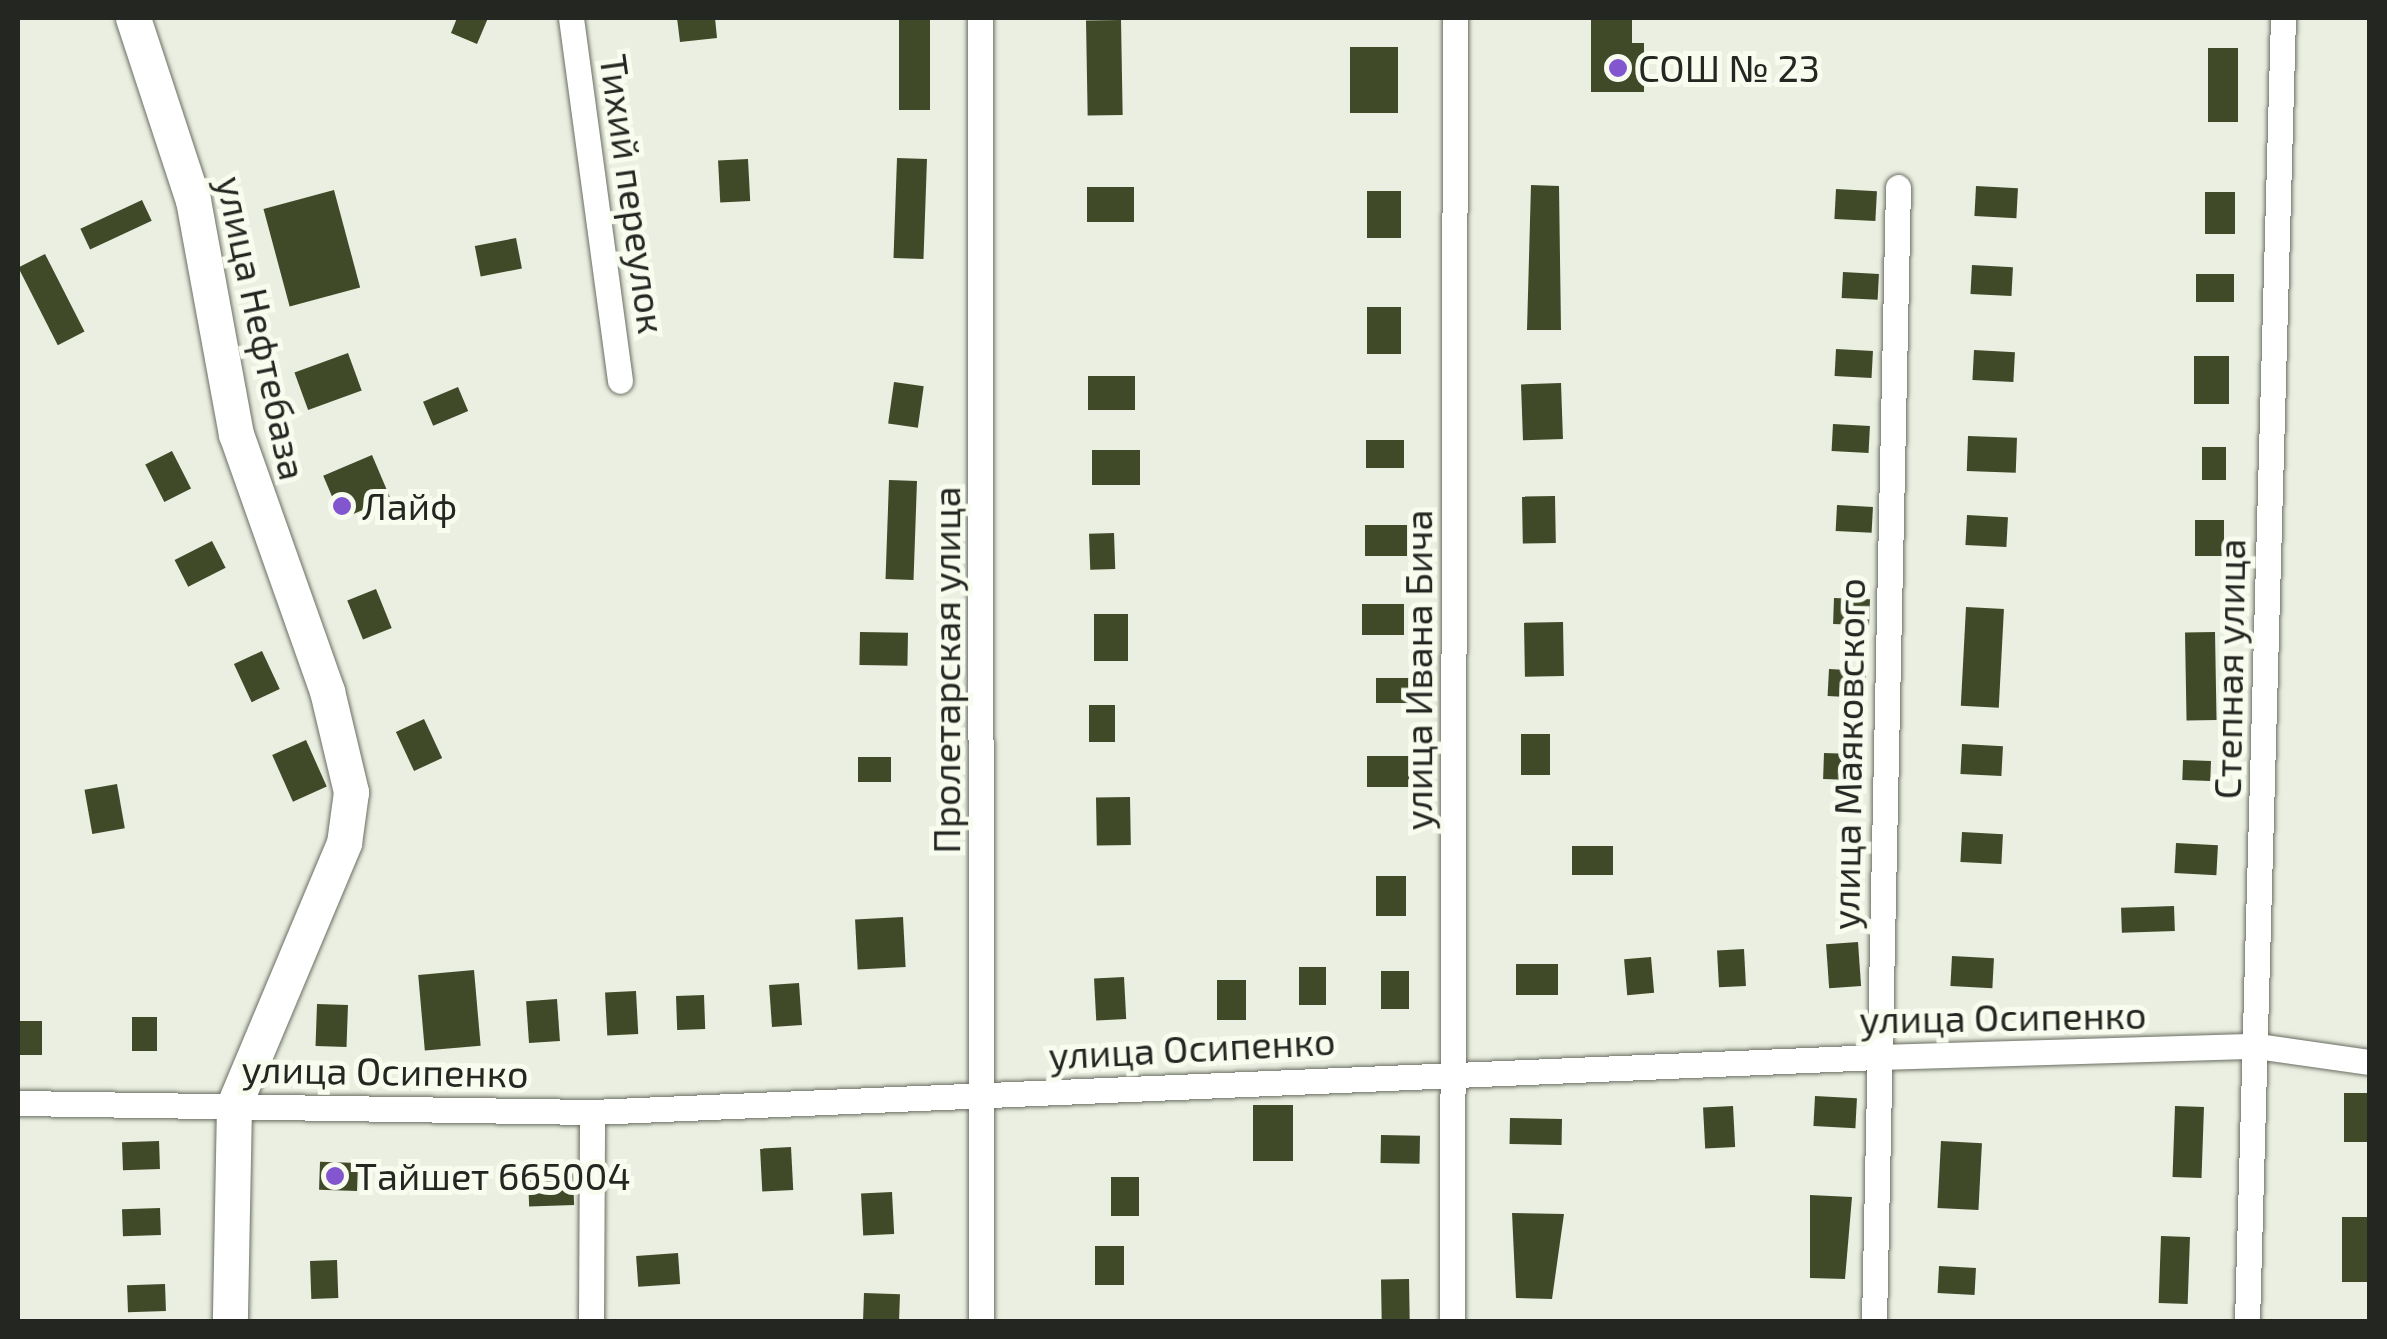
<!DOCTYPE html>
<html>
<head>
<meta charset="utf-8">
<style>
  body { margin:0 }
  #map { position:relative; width:2387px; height:1339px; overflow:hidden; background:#eaefe1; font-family:"Exo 2",sans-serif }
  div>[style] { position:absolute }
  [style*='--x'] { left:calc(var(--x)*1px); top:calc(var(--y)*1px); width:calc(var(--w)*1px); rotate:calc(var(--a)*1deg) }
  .building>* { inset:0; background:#404a29; transform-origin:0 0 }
  .roads { filter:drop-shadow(0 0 2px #6a6e62) drop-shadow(0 0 2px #6a6e62) }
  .street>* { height:25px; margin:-12.5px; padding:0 12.5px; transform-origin:12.5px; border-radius:12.5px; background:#fff }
  .secondary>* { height:35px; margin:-17.5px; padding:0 17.5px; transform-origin:17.5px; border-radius:17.5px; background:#fff }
  .dots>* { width:28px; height:28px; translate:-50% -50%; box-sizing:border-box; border:5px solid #f7fcef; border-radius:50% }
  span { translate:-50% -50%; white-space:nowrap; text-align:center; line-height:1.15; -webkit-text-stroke:10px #f7fcef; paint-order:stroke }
  .poi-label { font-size:38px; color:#242621 }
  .left { translate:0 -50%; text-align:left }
  .street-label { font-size:38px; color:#242621 }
  .frame { position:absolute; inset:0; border:20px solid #242621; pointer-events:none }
</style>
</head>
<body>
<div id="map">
  <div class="building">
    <i style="clip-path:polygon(457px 18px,488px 18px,477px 44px,451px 33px)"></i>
    <i style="clip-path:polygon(677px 18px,715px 18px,717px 38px,680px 42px)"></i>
    <i style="left:899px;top:18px;width:31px;height:92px"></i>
    <i style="clip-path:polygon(1591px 18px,1632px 18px,1632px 43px,1644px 43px,1644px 92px,1591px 92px)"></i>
    <i style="left:1121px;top:20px;width:95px;height:35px;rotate:89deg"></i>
    <i style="left:1350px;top:47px;width:48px;height:66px"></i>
    <i style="left:2208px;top:48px;width:30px;height:74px"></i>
    <i style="left:897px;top:158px;width:30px;height:100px;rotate:2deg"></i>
    <i style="left:748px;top:159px;width:42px;height:30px;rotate:87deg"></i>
    <i style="clip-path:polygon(1531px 185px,1559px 186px,1561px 330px,1527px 330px)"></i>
    <i style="left:1976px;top:186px;width:42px;height:30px;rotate:3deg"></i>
    <i style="left:1134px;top:187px;width:35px;height:47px;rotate:90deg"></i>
    <i style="left:1836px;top:189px;width:41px;height:30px;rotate:3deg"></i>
    <i style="left:334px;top:190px;width:101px;height:73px;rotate:75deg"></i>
    <i style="left:1367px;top:191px;width:34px;height:47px"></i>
    <i style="left:2205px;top:192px;width:30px;height:42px"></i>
    <i style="left:142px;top:200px;width:23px;height:68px;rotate:65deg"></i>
    <i style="left:516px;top:238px;width:31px;height:42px;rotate:79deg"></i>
    <i style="left:45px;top:254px;width:87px;height:30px;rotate:63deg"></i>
    <i style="left:1972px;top:265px;width:41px;height:29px;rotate:3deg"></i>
    <i style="left:1843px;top:272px;width:36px;height:26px;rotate:3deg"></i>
    <i style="left:2196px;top:274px;width:38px;height:28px"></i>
    <i style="left:1367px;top:307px;width:34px;height:47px"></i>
    <i style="left:1836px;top:349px;width:37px;height:27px;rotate:3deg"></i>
    <i style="left:1974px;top:350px;width:41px;height:30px;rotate:3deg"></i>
    <i style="left:348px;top:353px;width:40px;height:57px;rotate:70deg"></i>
    <i style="left:2194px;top:356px;width:35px;height:48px"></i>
    <i style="left:1088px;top:376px;width:47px;height:34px"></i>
    <i style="left:894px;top:382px;width:30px;height:42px;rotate:8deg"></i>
    <i style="left:1561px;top:383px;width:56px;height:40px;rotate:88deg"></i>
    <i style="left:458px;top:387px;width:26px;height:38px;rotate:67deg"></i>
    <i style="left:1833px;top:424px;width:37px;height:27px;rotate:3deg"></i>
    <i style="left:1968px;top:436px;width:49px;height:35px;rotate:2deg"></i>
    <i style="left:1366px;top:440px;width:38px;height:28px"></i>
    <i style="left:2202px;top:447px;width:24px;height:33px"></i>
    <i style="left:1140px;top:450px;width:35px;height:48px;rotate:90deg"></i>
    <i style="left:172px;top:451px;width:42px;height:30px;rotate:63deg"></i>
    <i style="left:372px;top:455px;width:47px;height:53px;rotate:67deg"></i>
    <i style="left:889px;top:480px;width:28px;height:99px;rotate:2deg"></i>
    <i style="left:1555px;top:496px;width:47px;height:33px;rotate:89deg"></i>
    <i style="left:1837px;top:505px;width:36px;height:26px;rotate:3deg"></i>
    <i style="left:1967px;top:515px;width:41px;height:30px;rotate:3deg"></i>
    <i style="left:2195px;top:520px;width:29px;height:36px"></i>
    <i style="left:1365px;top:525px;width:42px;height:31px"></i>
    <i style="left:1114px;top:533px;width:36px;height:25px;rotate:88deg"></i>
    <i style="left:212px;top:541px;width:30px;height:42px;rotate:63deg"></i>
    <i style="left:376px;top:589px;width:42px;height:31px;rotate:68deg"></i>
    <i style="left:1834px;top:598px;width:36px;height:26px;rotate:2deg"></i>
    <i style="left:1404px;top:604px;width:31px;height:42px;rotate:90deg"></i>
    <i style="left:1966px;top:607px;width:38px;height:99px;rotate:3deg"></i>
    <i style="left:1094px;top:614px;width:34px;height:47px"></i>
    <i style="left:1563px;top:622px;width:54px;height:39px;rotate:89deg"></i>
    <i style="left:860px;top:632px;width:48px;height:33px;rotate:1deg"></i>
    <i style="left:2215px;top:632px;width:88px;height:30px;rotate:89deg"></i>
    <i style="left:262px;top:651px;width:42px;height:31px;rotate:65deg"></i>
    <i style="left:1829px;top:669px;width:37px;height:27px;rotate:3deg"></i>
    <i style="left:1376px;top:678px;width:35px;height:25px"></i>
    <i style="left:1089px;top:705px;width:26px;height:37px"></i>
    <i style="left:424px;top:719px;width:43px;height:31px;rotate:65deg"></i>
    <i style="left:1521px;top:734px;width:29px;height:41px"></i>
    <i style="left:306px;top:740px;width:51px;height:37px;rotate:66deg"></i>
    <i style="left:1962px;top:744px;width:41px;height:30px;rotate:3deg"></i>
    <i style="left:1824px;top:753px;width:37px;height:26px;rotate:2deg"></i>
    <i style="left:1367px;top:756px;width:42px;height:31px"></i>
    <i style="left:858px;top:757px;width:33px;height:25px"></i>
    <i style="left:2183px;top:760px;width:28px;height:20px;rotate:2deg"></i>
    <i style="left:117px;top:784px;width:45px;height:33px;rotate:80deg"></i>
    <i style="left:1130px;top:797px;width:48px;height:34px;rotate:89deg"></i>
    <i style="left:1962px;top:832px;width:41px;height:30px;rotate:3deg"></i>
    <i style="left:2176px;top:843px;width:42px;height:30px;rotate:3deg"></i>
    <i style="left:1613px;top:846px;width:29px;height:41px;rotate:90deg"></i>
    <i style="left:1376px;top:876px;width:30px;height:40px"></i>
    <i style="left:2174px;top:906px;width:25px;height:53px;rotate:88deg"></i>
    <i style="left:903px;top:917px;width:50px;height:48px;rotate:87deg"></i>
    <i style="left:1858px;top:942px;width:44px;height:32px;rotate:86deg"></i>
    <i style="left:1744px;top:949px;width:37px;height:27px;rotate:87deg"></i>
    <i style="left:1952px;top:956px;width:42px;height:30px;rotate:3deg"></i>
    <i style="left:1651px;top:957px;width:36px;height:27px;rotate:85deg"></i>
    <i style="left:1516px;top:964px;width:42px;height:31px"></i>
    <i style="left:1299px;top:967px;width:27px;height:38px"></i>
    <i style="left:474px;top:970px;width:76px;height:56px;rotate:85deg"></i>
    <i style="left:1381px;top:971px;width:28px;height:38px"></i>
    <i style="left:1124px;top:977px;width:42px;height:30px;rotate:87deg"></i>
    <i style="left:1217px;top:980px;width:29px;height:40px"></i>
    <i style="left:799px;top:983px;width:42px;height:30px;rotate:86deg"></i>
    <i style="left:636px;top:991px;width:43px;height:31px;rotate:87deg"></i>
    <i style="left:704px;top:995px;width:34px;height:28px;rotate:88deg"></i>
    <i style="left:557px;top:999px;width:42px;height:31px;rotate:86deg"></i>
    <i style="left:317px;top:1004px;width:31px;height:42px;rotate:2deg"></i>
    <i style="left:132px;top:1017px;width:25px;height:34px"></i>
    <i style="left:42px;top:1021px;width:34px;height:24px;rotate:90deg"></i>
    <i style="left:2344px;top:1093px;width:26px;height:49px"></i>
    <i style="left:1815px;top:1096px;width:42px;height:30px;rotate:3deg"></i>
    <i style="left:1253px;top:1105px;width:40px;height:56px"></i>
    <i style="left:1733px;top:1106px;width:41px;height:30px;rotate:87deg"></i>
    <i style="left:2175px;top:1106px;width:29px;height:71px;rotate:2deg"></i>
    <i style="left:1510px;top:1118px;width:52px;height:26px;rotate:1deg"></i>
    <i style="left:1381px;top:1135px;width:39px;height:28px;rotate:1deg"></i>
    <i style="left:159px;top:1141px;width:28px;height:37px;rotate:88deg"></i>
    <i style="left:1941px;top:1141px;width:41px;height:67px;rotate:3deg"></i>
    <i style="left:791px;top:1147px;width:43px;height:31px;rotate:87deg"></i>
    <i style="left:358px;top:1163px;width:28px;height:38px;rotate:92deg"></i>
    <i style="left:573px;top:1173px;width:32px;height:45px;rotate:88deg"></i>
    <i style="left:1111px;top:1177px;width:28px;height:39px"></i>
    <i style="left:892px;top:1192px;width:42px;height:31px;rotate:87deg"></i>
    <i style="clip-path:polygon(1810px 1195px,1852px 1197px,1845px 1279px,1810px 1278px)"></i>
    <i style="left:160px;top:1208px;width:27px;height:38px;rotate:88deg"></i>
    <i style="clip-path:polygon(1512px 1213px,1564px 1214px,1552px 1299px,1516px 1298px)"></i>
    <i style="left:2342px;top:1217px;width:28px;height:65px"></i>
    <i style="left:2161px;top:1236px;width:29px;height:67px;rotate:2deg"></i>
    <i style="left:1095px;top:1246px;width:29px;height:39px"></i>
    <i style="left:678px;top:1253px;width:31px;height:42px;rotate:86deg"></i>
    <i style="left:337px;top:1260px;width:38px;height:27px;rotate:88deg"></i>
    <i style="left:1939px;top:1266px;width:37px;height:27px;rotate:3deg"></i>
    <i style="left:1409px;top:1279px;width:40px;height:28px;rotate:89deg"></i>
    <i style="left:165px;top:1284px;width:27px;height:38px;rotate:88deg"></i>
    <i style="left:864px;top:1293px;width:36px;height:29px;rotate:2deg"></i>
  </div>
  <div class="roads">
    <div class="street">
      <i style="--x:571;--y:18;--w:366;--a:82.3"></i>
      <i style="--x:980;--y:18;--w:1304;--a:89.96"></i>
      <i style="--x:18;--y:1103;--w:574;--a:0.9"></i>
      <i style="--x:592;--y:1112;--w:1288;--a:-2.45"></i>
      <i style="--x:1879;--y:1057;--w:378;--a:-1.7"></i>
      <i style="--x:2257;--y:1046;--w:114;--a:8.1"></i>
      <i style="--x:591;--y:1322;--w:210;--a:-89.7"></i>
      <i style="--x:1452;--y:1322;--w:1304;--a:-89.87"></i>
      <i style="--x:1874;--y:1322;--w:1135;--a:-88.79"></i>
      <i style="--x:2247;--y:1322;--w:1304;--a:-88.42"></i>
    </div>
    <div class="secondary">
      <i style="--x:133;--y:18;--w:192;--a:71.8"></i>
      <i style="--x:193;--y:200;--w:238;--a:79.6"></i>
      <i style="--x:236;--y:434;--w:273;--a:70.5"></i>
      <i style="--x:327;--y:691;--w:104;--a:76.6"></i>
      <i style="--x:351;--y:792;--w:51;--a:97.8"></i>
      <i style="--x:344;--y:843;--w:284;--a:112.8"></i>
      <i style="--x:234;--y:1105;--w:217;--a:91.1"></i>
    </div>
  </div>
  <div class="dots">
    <i style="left:1618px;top:68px;background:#8256cf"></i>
    <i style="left:342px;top:506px;background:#8256cf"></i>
    <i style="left:335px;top:1176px;background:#8256cf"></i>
  </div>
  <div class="poi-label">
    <span class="left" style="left:1638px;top:68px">СОШ № 23</span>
    <span class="left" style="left:362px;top:506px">Лайф</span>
    <span class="left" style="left:355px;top:1176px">Тайшет 665004</span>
  </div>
  <div class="street-label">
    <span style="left:633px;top:194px;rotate:82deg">Тихий переулок</span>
    <span style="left:262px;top:328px;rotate:78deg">улица Нефтебаза</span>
    <span style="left:2229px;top:669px;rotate:-89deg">Степная улица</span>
    <span style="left:946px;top:670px;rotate:-90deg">Пролетарская улица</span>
    <span style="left:1418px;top:670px;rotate:-90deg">улица Ивана Бича</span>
    <span style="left:1848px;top:754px;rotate:-89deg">улица Маяковского</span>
    <span style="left:2003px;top:1017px;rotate:-1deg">улица Осипенко</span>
    <span style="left:1192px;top:1048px;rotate:-3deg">улица Осипенко</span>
    <span style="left:385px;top:1071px;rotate:1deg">улица Осипенко</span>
  </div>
  <div class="frame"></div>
</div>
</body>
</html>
